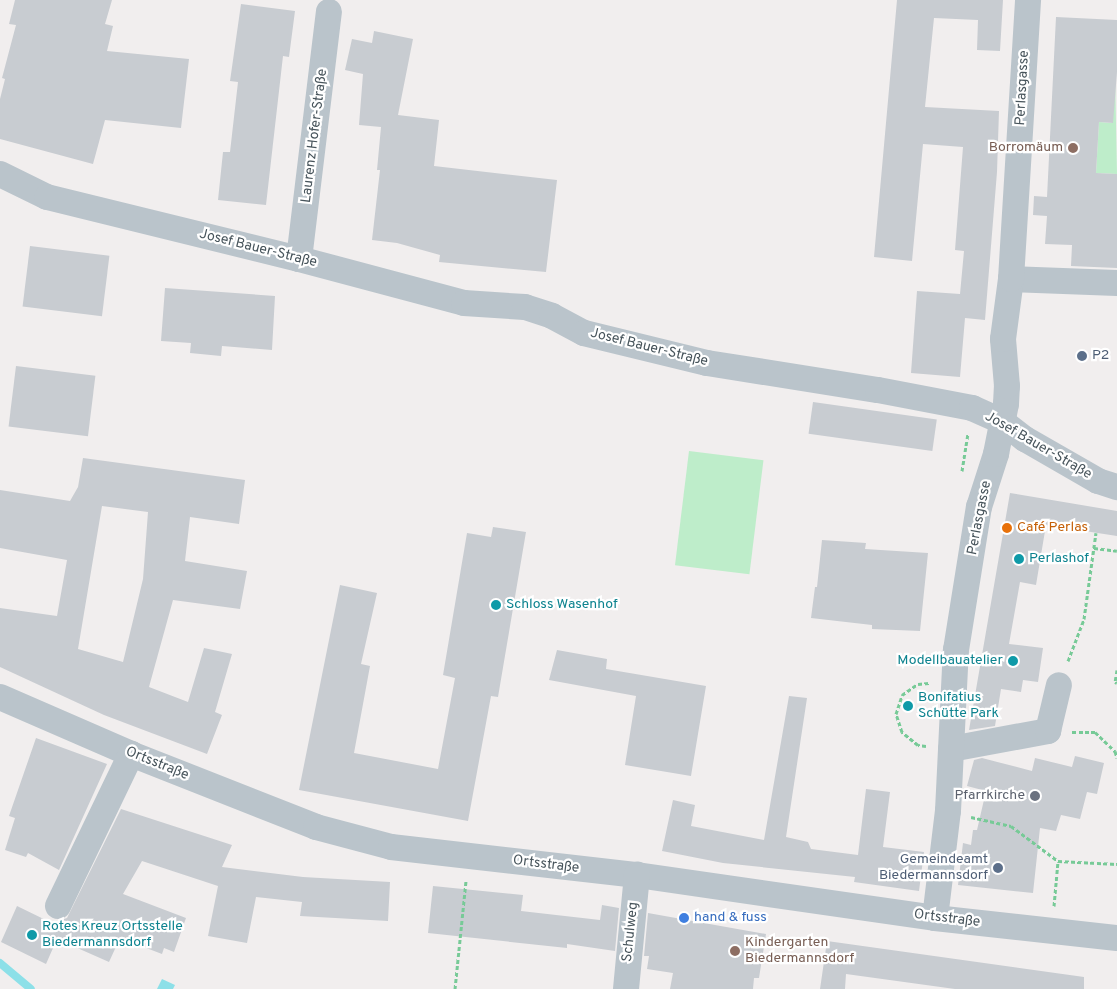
<!DOCTYPE html>
<html>
<head>
<meta charset="utf-8">
<style>
  body { margin:0 }
  #map { position:relative; width:1117px; height:989px; overflow:hidden; background:#f1eeee; font-family:Overpass,sans-serif }
  div>[style] { position:absolute }
  [style*='--x'] { left:calc(var(--x)*1px); top:calc(var(--y)*1px); width:calc(var(--w)*1px); rotate:calc(var(--a)*1deg) }
  .green>* { inset:0; background:#beedca; transform-origin:0 0 }
  .water>* { inset:0; background:#8de0e8 }
  .stream>* { height:8px; margin:-4px; padding:0 4px; transform-origin:4px; border-radius:4px; background:#8de0e8 }
  .building>* { inset:0; background:#c8ccd1; transform-origin:0 0 }
  .path>* { height:3px; margin-top:-1.5px; transform-origin:0; background:repeating-linear-gradient(90deg,#77ca97 0 4px,transparent 0 6.5px) }
  .minor>* { height:26px; margin:-13px; padding:0 13px; transform-origin:13px; border-radius:13px; background:#bac4cb }
  .dots>* { width:14px; height:14px; translate:-50% -50%; box-sizing:border-box; border:2px solid #fff; border-radius:50% }
  span { translate:-50% -50%; white-space:nowrap; text-align:center; line-height:1.15; -webkit-text-stroke:4.5px #fff; paint-order:stroke }
  .street-label { font-size:14px; color:#47545b }
  .education-label { font-size:14px; color:#785e54 }
  .right { translate:-100% -50%; text-align:right }
  .left { translate:0 -50%; text-align:left }
  .service-label { font-size:14px; color:#4e5e75 }
  .food-label { font-size:14px; color:#c56008 }
  .culture-label { font-size:14px; color:#0d838f }
  .worship-label { font-size:14px; color:#5b616d }
  .shop-label { font-size:14px; color:#366cbe }
</style>
</head>
<body>
<div id="map">
  <div class="green">
    <i style="clip-path:polygon(1115px 72px,1117px 174px,1096px 173px,1099px 122px,1112px 123px)"></i>
    <i style="left:689px;top:451px;width:75px;height:115px;rotate:7deg"></i>
  </div>
  <div class="water">
    <i style="clip-path:polygon(162px 979px,175px 985px,173px 989px,157px 989px)"></i>
  </div>
  <div class="stream">
    <i style="--x:0;--y:963;--w:40;--a:40"></i>
  </div>
  <div class="building">
    <i style="clip-path:polygon(15px 0,112px 0,105px 24px,113px 26px,107px 51px,189px 59px,181px 128px,105px 120px,93px 164px,0 139px,0 99px,5px 79px,2px 78px,16px 25px,9px 24px)"></i>
    <i style="clip-path:polygon(897px 0,1003px 0,1000px 51px,977px 50px,978px 20px,934px 18px,925px 107px,999px 111px,997px 172px,985px 320px,965px 318px,960px 377px,911px 373px,917px 291px,960px 294px,964px 251px,955px 250px,963px 147px,923px 144px,912px 261px,874px 257px)"></i>
    <i style="clip-path:polygon(241px 4px,295px 11px,289px 57px,283px 56px,266px 205px,218px 200px,223px 152px,230px 152px,238px 82px,230px 81px)"></i>
    <i style="clip-path:polygon(1056px 17px,1117px 20px,1117px 72px,1113px 123px,1099px 122px,1096px 173px,1117px 174px,1117px 268px,1071px 266px,1072px 245px,1045px 244px,1047px 216px,1033px 215px,1034px 196px,1047px 197px)"></i>
    <i style="clip-path:polygon(374px 31px,413px 39px,398px 115px,439px 120px,434px 166px,557px 180px,546px 272px,439px 262px,440px 255px,397px 243px,372px 240px,380px 170px,377px 170px,381px 127px,359px 125px,363px 74px,345px 70px,352px 39px,372px 43px)"></i>
    <i style="left:30px;top:246px;width:80px;height:61px;rotate:7deg"></i>
    <i style="clip-path:polygon(165px 288px,275px 296px,272px 350px,222px 346px,221px 356px,190px 353px,191px 343px,161px 341px)"></i>
    <i style="left:16px;top:366px;width:80px;height:61px;rotate:7deg"></i>
    <i style="left:813px;top:402px;width:125px;height:32px;rotate:8deg"></i>
    <i style="clip-path:polygon(evenodd,83px 458px,245px 480px,239px 524px,190px 517px,185px 561px,247px 571px,240px 609px,173px 600px,149px 687px,188px 702px,204px 648px,232px 654px,215px 712px,222px 715px,207px 754px,104px 715px,0 667px,0 608px,57px 616px,67px 560px,0 548px,0 490px,70px 501px,78px 487px,83px 458px,102px 506px,148px 512px,143px 579px,123px 662px,78px 649px,102px 506px)"></i>
    <i style="clip-path:polygon(1010px 493px,1117px 511px,1117px 536px,1046px 525px,1036px 585px,1020px 582px,1009px 644px,1043px 648px,1038px 682px,1023px 680px,1021px 692px,1001px 689px,995px 726px,969px 730px)"></i>
    <i style="clip-path:polygon(493px 527px,526px 532px,498px 697px,491px 696px,468px 821px,299px 790px,340px 585px,377px 593px,361px 664px,370px 666px,354px 753px,438px 769px,455px 678px,443px 675px,467px 533px,491px 537px)"></i>
    <i style="clip-path:polygon(822px 540px,866px 543px,865px 549px,928px 553px,920px 631px,872px 629px,872px 625px,811px 618px,815px 587px,817px 587px)"></i>
    <i style="clip-path:polygon(557px 650px,607px 659px,606px 669px,706px 686px,691px 776px,625px 765px,636px 696px,549px 680px)"></i>
    <i style="clip-path:polygon(789px 696px,807px 698px,786px 837px,808px 842px,811px 849px,858px 855px,866px 789px,890px 792px,883px 847px,924px 852px,919px 891px,854px 882px,855px 877px,723px 863px,662px 851px,673px 800px,695px 805px,691px 826px,764px 840px)"></i>
    <i style="clip-path:polygon(36px 738px,107px 764px,59px 870px,28px 853px,26px 857px,5px 850px,15px 818px,9px 816px)"></i>
    <i style="clip-path:polygon(1075px 756px,1104px 763px,1097px 794px,1087px 792px,1080px 819px,1061px 815px,1056px 831px,1040px 828px,1033px 893px,958px 885px,963px 843px,971px 845px,973px 830px,977px 830px,986px 791px,967px 786px,974px 760px,982px 758px,1032px 771px,1035px 758px,1072px 767px)"></i>
    <i style="clip-path:polygon(121px 809px,232px 845px,222px 867px,303px 877px,390px 882px,388px 921px,300px 916px,302px 902px,256px 897px,247px 943px,208px 936px,218px 886px,142px 861px,123px 894px,186px 918px,174px 952px,164px 948px,162px 954px,120px 938px,109px 962px,57px 939px,46px 964px,1px 942px,17px 906px,56px 925px,58px 921px,67px 918px)"></i>
    <i style="clip-path:polygon(433px 886px,523px 895px,521px 911px,600px 920px,602px 905px,619px 908px,615px 951px,567px 944px,567px 948px,428px 933px)"></i>
    <i style="clip-path:polygon(648px 913px,766px 934px,759px 978px,754px 978px,753px 989px,670px 989px,673px 973px,647px 969px,649px 956px,644px 956px)"></i>
    <i style="clip-path:polygon(827px 941px,1084px 977px,1084px 989px,955px 989px,846px 974px,845px 989px,820px 989px)"></i>
  </div>
  <div class="path">
    <i style="--x:962;--y:471;--w:38;--a:-81"></i>
    <i style="--x:1094;--y:548;--w:23;--a:7"></i>
    <i style="--x:1068;--y:661;--w:45;--a:-69.1"></i>
    <i style="--x:1084;--y:619;--w:87;--a:-82.1"></i>
    <i style="--x:1117;--y:670;--w:12;--a:99"></i>
    <i style="--x:1115;--y:682;--w:2;--a:27"></i>
    <i style="--x:1072;--y:732;--w:23;--a:0"></i>
    <i style="--x:1095;--y:732;--w:28;--a:44"></i>
    <i style="--x:1115;--y:751;--w:7;--a:74"></i>
    <i style="--x:926;--y:746;--w:8;--a:-173"></i>
    <i style="--x:918;--y:745;--w:21;--a:-141"></i>
    <i style="--x:902;--y:732;--w:19;--a:-108"></i>
    <i style="--x:896;--y:714;--w:20;--a:-72"></i>
    <i style="--x:902;--y:695;--w:19;--a:-35"></i>
    <i style="--x:918;--y:684;--w:11;--a:-5"></i>
    <i style="--x:971;--y:817;--w:41;--a:12.7"></i>
    <i style="--x:1011;--y:826;--w:59;--a:36.7"></i>
    <i style="--x:1054;--y:906;--w:45;--a:-84.9"></i>
    <i style="--x:1058;--y:861;--w:59;--a:2.9"></i>
    <i style="--x:455;--y:989;--w:110;--a:-84.2"></i>
  </div>
  <div class="minor">
    <i style="--x:0;--y:174;--w:52;--a:26.1"></i>
    <i style="--x:47;--y:197;--w:260;--a:13.8"></i>
    <i style="--x:299;--y:259;--w:171;--a:14.9"></i>
    <i style="--x:464;--y:303;--w:61;--a:3.8"></i>
    <i style="--x:525;--y:307;--w:28;--a:18"></i>
    <i style="--x:552;--y:316;--w:36;--a:28"></i>
    <i style="--x:584;--y:333;--w:127;--a:13.7"></i>
    <i style="--x:707;--y:363;--w:173;--a:9"></i>
    <i style="--x:878;--y:390;--w:96;--a:10.8"></i>
    <i style="--x:972;--y:408;--w:34;--a:24"></i>
    <i style="--x:1003;--y:422;--w:28;--a:38"></i>
    <i style="--x:1025;--y:439;--w:84;--a:29.9"></i>
    <i style="--x:1098;--y:481;--w:20;--a:18"></i>
    <i style="--x:299;--y:259;--w:249;--a:-83.1"></i>
    <i style="--x:1011;--y:279;--w:106;--a:2.2"></i>
    <i style="--x:0;--y:697;--w:143;--a:23.5"></i>
    <i style="--x:131;--y:754;--w:199;--a:21.5"></i>
    <i style="--x:316;--y:827;--w:78;--a:14.9"></i>
    <i style="--x:391;--y:847;--w:248;--a:6.5"></i>
    <i style="--x:637;--y:875;--w:301;--a:8.2"></i>
    <i style="--x:935;--y:918;--w:183;--a:6.3"></i>
    <i style="--x:951;--y:749;--w:99;--a:-10.5"></i>
    <i style="--x:1048;--y:731;--w:47;--a:-76.6"></i>
    <i style="--x:58;--y:906;--w:169;--a:-64.3"></i>
    <i style="--x:935;--y:918;--w:108;--a:-83.1"></i>
    <i style="--x:948;--y:811;--w:161;--a:-87.2"></i>
    <i style="--x:956;--y:650;--w:145;--a:-80.9"></i>
    <i style="--x:979;--y:507;--w:56;--a:-72.2"></i>
    <i style="--x:996;--y:454;--w:51;--a:-78.7"></i>
    <i style="--x:1006;--y:404;--w:18;--a:-87"></i>
    <i style="--x:1007;--y:386;--w:47;--a:-94.9"></i>
    <i style="--x:1003;--y:339;--w:61;--a:-82.4"></i>
    <i style="--x:1011;--y:279;--w:280;--a:-86.5"></i>
    <i style="--x:626;--y:989;--w:115;--a:-84.5"></i>
  </div>
  <div class="dots">
    <i style="left:1073px;top:148px;background:#8d6e63"></i>
    <i style="left:1082px;top:356px;background:#5c6f8a"></i>
    <i style="left:1007px;top:528px;background:#e8710a"></i>
    <i style="left:1019px;top:559px;background:#0f9aa8"></i>
    <i style="left:496px;top:605px;background:#0f9aa8"></i>
    <i style="left:1013px;top:661px;background:#0f9aa8"></i>
    <i style="left:908px;top:706px;background:#0f9aa8"></i>
    <i style="left:1035px;top:796px;background:#6b7280"></i>
    <i style="left:998px;top:868px;background:#5c6f8a"></i>
    <i style="left:684px;top:918px;background:#3f7fe0"></i>
    <i style="left:32px;top:935px;background:#0f9aa8"></i>
    <i style="left:735px;top:951px;background:#8d6e63"></i>
  </div>
  <div class="street-label">
    <span style="left:1023px;top:88px;rotate:-87deg">Perlasgasse</span>
    <span style="left:315px;top:136px;rotate:-83deg">Laurenz Hofer-Straße</span>
    <span style="left:258px;top:249px;rotate:14deg">Josef Bauer-Straße</span>
    <span style="left:649px;top:348px;rotate:14deg">Josef Bauer-Straße</span>
    <span style="left:1038px;top:446px;rotate:30deg">Josef Bauer-Straße</span>
    <span style="left:980px;top:518px;rotate:-79deg">Perlasgasse</span>
    <span style="left:157px;top:764px;rotate:22deg">Ortsstraße</span>
    <span style="left:546px;top:865px;rotate:7deg">Ortsstraße</span>
    <span style="left:947px;top:919px;rotate:7deg">Ortsstraße</span>
    <span style="left:631px;top:932px;rotate:-84deg">Schulweg</span>
  </div>
  <div class="education-label">
    <span class="right" style="left:1063px;top:148px">Borromäum</span>
    <span class="left" style="left:745px;top:951px">Kindergarten<br>Biedermannsdorf</span>
  </div>
  <div class="service-label">
    <span class="left" style="left:1092px;top:356px">P2</span>
    <span class="right" style="left:988px;top:868px">Gemeindeamt<br>Biedermannsdorf</span>
  </div>
  <div class="food-label">
    <span class="left" style="left:1017px;top:528px">Café Perlas</span>
  </div>
  <div class="culture-label">
    <span class="left" style="left:1029px;top:559px">Perlashof</span>
    <span class="left" style="left:506px;top:605px">Schloss Wasenhof</span>
    <span class="right" style="left:1003px;top:661px">Modellbauatelier</span>
    <span class="left" style="left:918px;top:706px">Bonifatius<br>Schütte Park</span>
    <span class="left" style="left:42px;top:935px">Rotes Kreuz Ortsstelle<br>Biedermannsdorf</span>
  </div>
  <div class="worship-label">
    <span class="right" style="left:1025px;top:796px">Pfarrkirche</span>
  </div>
  <div class="shop-label">
    <span class="left" style="left:694px;top:918px">hand &amp; fuss</span>
  </div>
</div>
</body>
</html>
